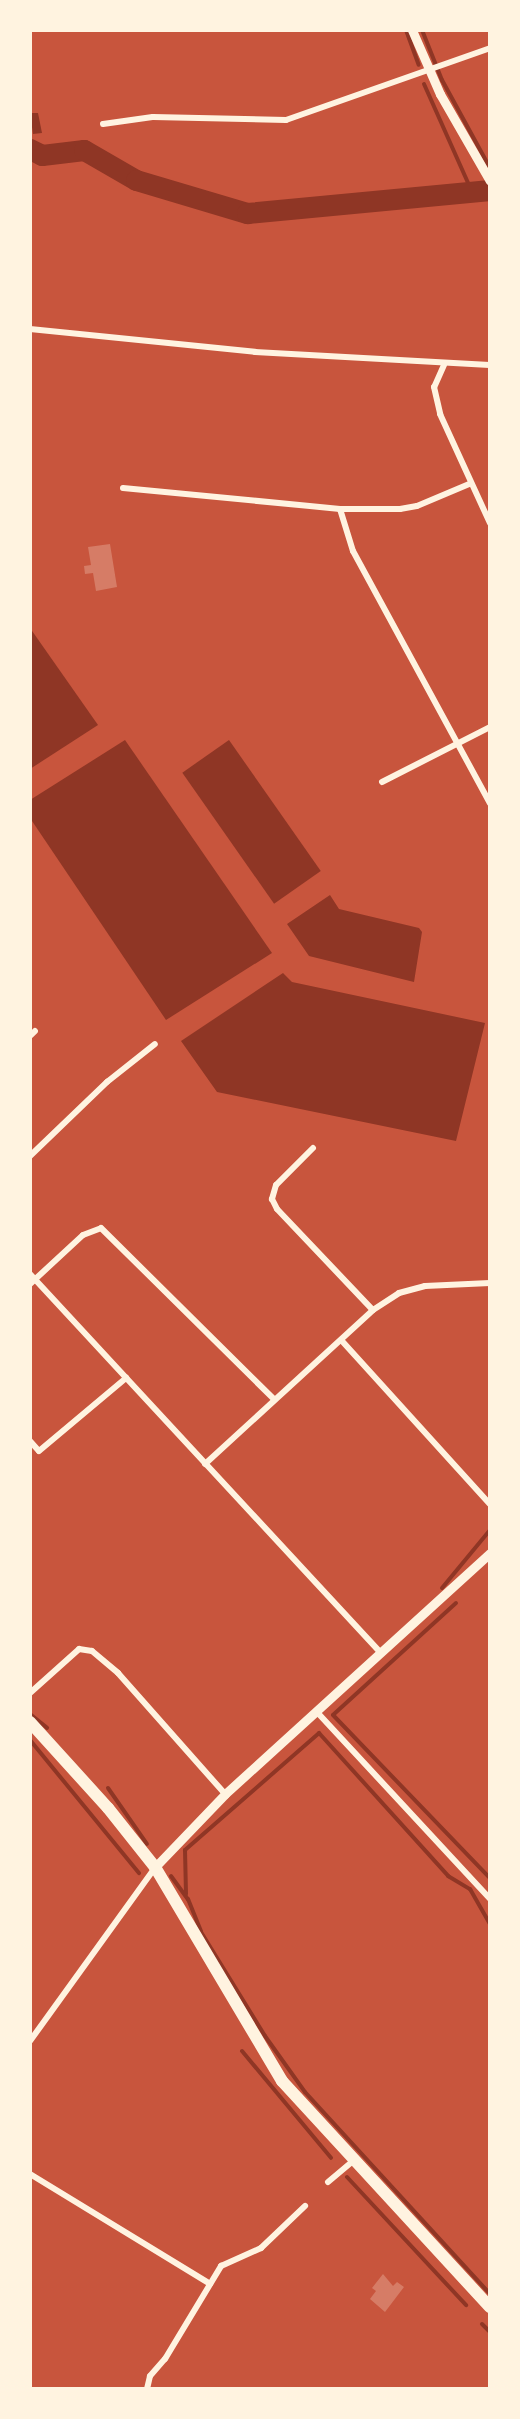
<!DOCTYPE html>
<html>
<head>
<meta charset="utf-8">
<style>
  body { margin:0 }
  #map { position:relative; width:520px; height:2419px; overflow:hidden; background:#c8553d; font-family:"Nunito Sans",sans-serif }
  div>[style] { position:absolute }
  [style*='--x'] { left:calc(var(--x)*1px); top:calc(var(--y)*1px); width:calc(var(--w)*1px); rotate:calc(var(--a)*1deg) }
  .water>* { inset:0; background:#8f3625; transform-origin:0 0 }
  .stream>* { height:4px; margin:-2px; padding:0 2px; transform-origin:2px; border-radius:2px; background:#8f3625 }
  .river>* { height:21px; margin:-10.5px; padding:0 10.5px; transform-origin:10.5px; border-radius:10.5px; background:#8f3625 }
  .building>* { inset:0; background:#d67c66 }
  .minor>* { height:6px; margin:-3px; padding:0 3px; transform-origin:3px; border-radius:3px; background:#fff3e0 }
  .tertiary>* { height:9px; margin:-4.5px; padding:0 4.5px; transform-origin:4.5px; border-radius:4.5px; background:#fff3e0 }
  .primary>* { height:12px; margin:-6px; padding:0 6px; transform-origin:6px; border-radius:6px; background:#fff3e0 }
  span { translate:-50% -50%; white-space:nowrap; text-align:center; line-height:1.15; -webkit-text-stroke:6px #fff3e0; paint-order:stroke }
  .frame { position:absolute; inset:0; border:32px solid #fff3e0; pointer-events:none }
</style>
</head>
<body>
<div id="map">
  <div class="water">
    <i style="clip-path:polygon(30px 113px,38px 113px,42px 133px,33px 134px)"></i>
    <i style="clip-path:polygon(30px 628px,98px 725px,30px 769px)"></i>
    <i style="clip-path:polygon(125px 740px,272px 953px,166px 1020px,30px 818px,30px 800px)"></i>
    <i style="left:229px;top:740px;width:160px;height:57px;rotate:55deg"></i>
    <i style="clip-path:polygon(330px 895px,339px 909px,419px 928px,422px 932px,414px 982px,309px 956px,287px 924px)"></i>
    <i style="clip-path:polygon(283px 973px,292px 982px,485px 1023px,456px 1141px,217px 1092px,181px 1041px)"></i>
  </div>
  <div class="stream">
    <i style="--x:406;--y:30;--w:37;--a:70"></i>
    <i style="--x:422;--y:30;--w:54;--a:68.2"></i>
    <i style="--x:442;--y:80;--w:100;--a:61.4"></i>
    <i style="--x:424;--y:84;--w:118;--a:66"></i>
    <i style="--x:442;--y:1588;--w:75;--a:-50.4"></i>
    <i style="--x:456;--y:1603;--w:166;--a:137.7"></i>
    <i style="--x:333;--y:1715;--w:226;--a:46.1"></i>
    <i style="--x:30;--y:1714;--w:22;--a:39"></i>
    <i style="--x:30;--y:1740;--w:172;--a:50.7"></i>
    <i style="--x:108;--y:1788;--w:68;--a:55.1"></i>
    <i style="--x:171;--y:1876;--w:29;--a:54"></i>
    <i style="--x:188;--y:1899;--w:35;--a:68"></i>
    <i style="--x:201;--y:1932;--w:122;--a:58.4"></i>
    <i style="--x:265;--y:2036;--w:69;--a:54.5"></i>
    <i style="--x:305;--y:2092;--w:274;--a:47.5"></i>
    <i style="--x:186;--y:1894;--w:44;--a:-91.3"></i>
    <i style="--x:185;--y:1850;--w:178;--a:-41.1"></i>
    <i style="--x:319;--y:1733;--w:193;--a:47.9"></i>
    <i style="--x:448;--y:1876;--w:26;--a:31"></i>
    <i style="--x:470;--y:1889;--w:40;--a:60.3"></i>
    <i style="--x:242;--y:2051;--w:139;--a:50.2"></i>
    <i style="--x:347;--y:2177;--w:175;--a:47.1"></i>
    <i style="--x:482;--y:2324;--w:11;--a:45"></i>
  </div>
  <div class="river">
    <i style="--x:30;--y:149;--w:13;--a:27"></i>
    <i style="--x:42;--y:155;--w:42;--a:-6.8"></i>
    <i style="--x:84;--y:150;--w:60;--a:30"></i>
    <i style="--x:136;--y:180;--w:116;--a:16.6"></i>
    <i style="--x:247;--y:213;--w:244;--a:-5.4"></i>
  </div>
  <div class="building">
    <i style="clip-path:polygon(110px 544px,117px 587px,96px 591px,93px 573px,85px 574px,84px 566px,91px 565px,88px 547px)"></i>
    <i style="clip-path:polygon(383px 2274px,393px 2286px,397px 2282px,404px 2287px,385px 2312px,370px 2299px,376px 2291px,372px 2288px)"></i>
  </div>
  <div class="minor">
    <i style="--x:103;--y:124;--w:50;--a:-8"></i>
    <i style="--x:153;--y:117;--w:133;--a:1.3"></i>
    <i style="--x:286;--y:120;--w:216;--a:-19.4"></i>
    <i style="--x:30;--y:329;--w:226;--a:5.8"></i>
    <i style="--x:255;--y:352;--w:235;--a:3.2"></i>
    <i style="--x:444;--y:365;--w:24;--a:114"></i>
    <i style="--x:434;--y:387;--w:28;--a:77"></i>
    <i style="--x:440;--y:414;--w:120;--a:65.4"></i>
    <i style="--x:123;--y:488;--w:218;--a:5.5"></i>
    <i style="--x:340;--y:509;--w:60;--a:0"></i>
    <i style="--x:400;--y:509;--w:17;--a:-10"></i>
    <i style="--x:417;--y:506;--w:56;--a:-22.9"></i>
    <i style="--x:340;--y:509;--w:44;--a:72.8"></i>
    <i style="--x:353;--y:551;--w:287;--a:61.5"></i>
    <i style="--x:382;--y:782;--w:121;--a:-27"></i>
    <i style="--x:30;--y:1036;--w:7;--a:-45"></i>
    <i style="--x:313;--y:1148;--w:52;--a:135"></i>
    <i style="--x:276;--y:1185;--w:15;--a:106"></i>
    <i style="--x:272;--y:1199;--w:11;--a:63"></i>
    <i style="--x:277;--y:1209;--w:139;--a:46.5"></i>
    <i style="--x:30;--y:1156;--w:107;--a:-43.9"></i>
    <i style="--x:107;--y:1082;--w:61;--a:-38.4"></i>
    <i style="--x:30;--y:1274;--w:517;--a:47.2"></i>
    <i style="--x:30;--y:1284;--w:72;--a:-42.8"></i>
    <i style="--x:83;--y:1235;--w:19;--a:-21"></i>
    <i style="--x:101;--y:1228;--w:243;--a:44.7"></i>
    <i style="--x:342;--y:1341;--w:220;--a:47.8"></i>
    <i style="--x:30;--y:1441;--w:13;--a:48"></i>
    <i style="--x:39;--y:1451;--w:114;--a:-40"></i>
    <i style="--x:205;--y:1464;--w:228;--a:-42.5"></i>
    <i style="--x:373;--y:1310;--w:31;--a:-33"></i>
    <i style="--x:399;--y:1293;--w:27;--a:-15"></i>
    <i style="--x:425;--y:1286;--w:65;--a:-2.6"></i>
    <i style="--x:30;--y:1693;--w:66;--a:-41.9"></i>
    <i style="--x:79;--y:1649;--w:13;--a:9"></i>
    <i style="--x:92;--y:1651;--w:34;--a:40"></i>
    <i style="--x:118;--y:1673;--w:162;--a:48.5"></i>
    <i style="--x:316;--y:1711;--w:256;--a:47.2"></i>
    <i style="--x:30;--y:2041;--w:213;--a:-54.2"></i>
    <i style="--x:30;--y:2174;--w:211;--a:31.4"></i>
    <i style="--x:328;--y:2182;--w:33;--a:-40"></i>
    <i style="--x:147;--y:2389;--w:13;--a:-77"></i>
    <i style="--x:150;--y:2376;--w:23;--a:-49"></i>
    <i style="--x:165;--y:2359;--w:109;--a:-58.9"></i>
    <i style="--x:221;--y:2266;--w:44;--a:-24.2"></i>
    <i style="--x:261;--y:2248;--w:61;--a:-43.7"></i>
  </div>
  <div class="tertiary">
    <i style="--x:412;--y:30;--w:70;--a:66.4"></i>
    <i style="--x:440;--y:94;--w:100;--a:60.1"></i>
    <i style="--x:155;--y:1867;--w:101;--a:-46.2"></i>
    <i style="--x:225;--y:1794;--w:358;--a:-42.3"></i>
  </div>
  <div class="primary">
    <i style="--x:30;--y:1722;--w:116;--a:47.8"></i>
    <i style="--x:108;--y:1808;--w:75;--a:51.5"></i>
    <i style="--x:155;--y:1867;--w:249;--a:59.3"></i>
    <i style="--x:282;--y:2081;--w:307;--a:47.4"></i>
  </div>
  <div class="frame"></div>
</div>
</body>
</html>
